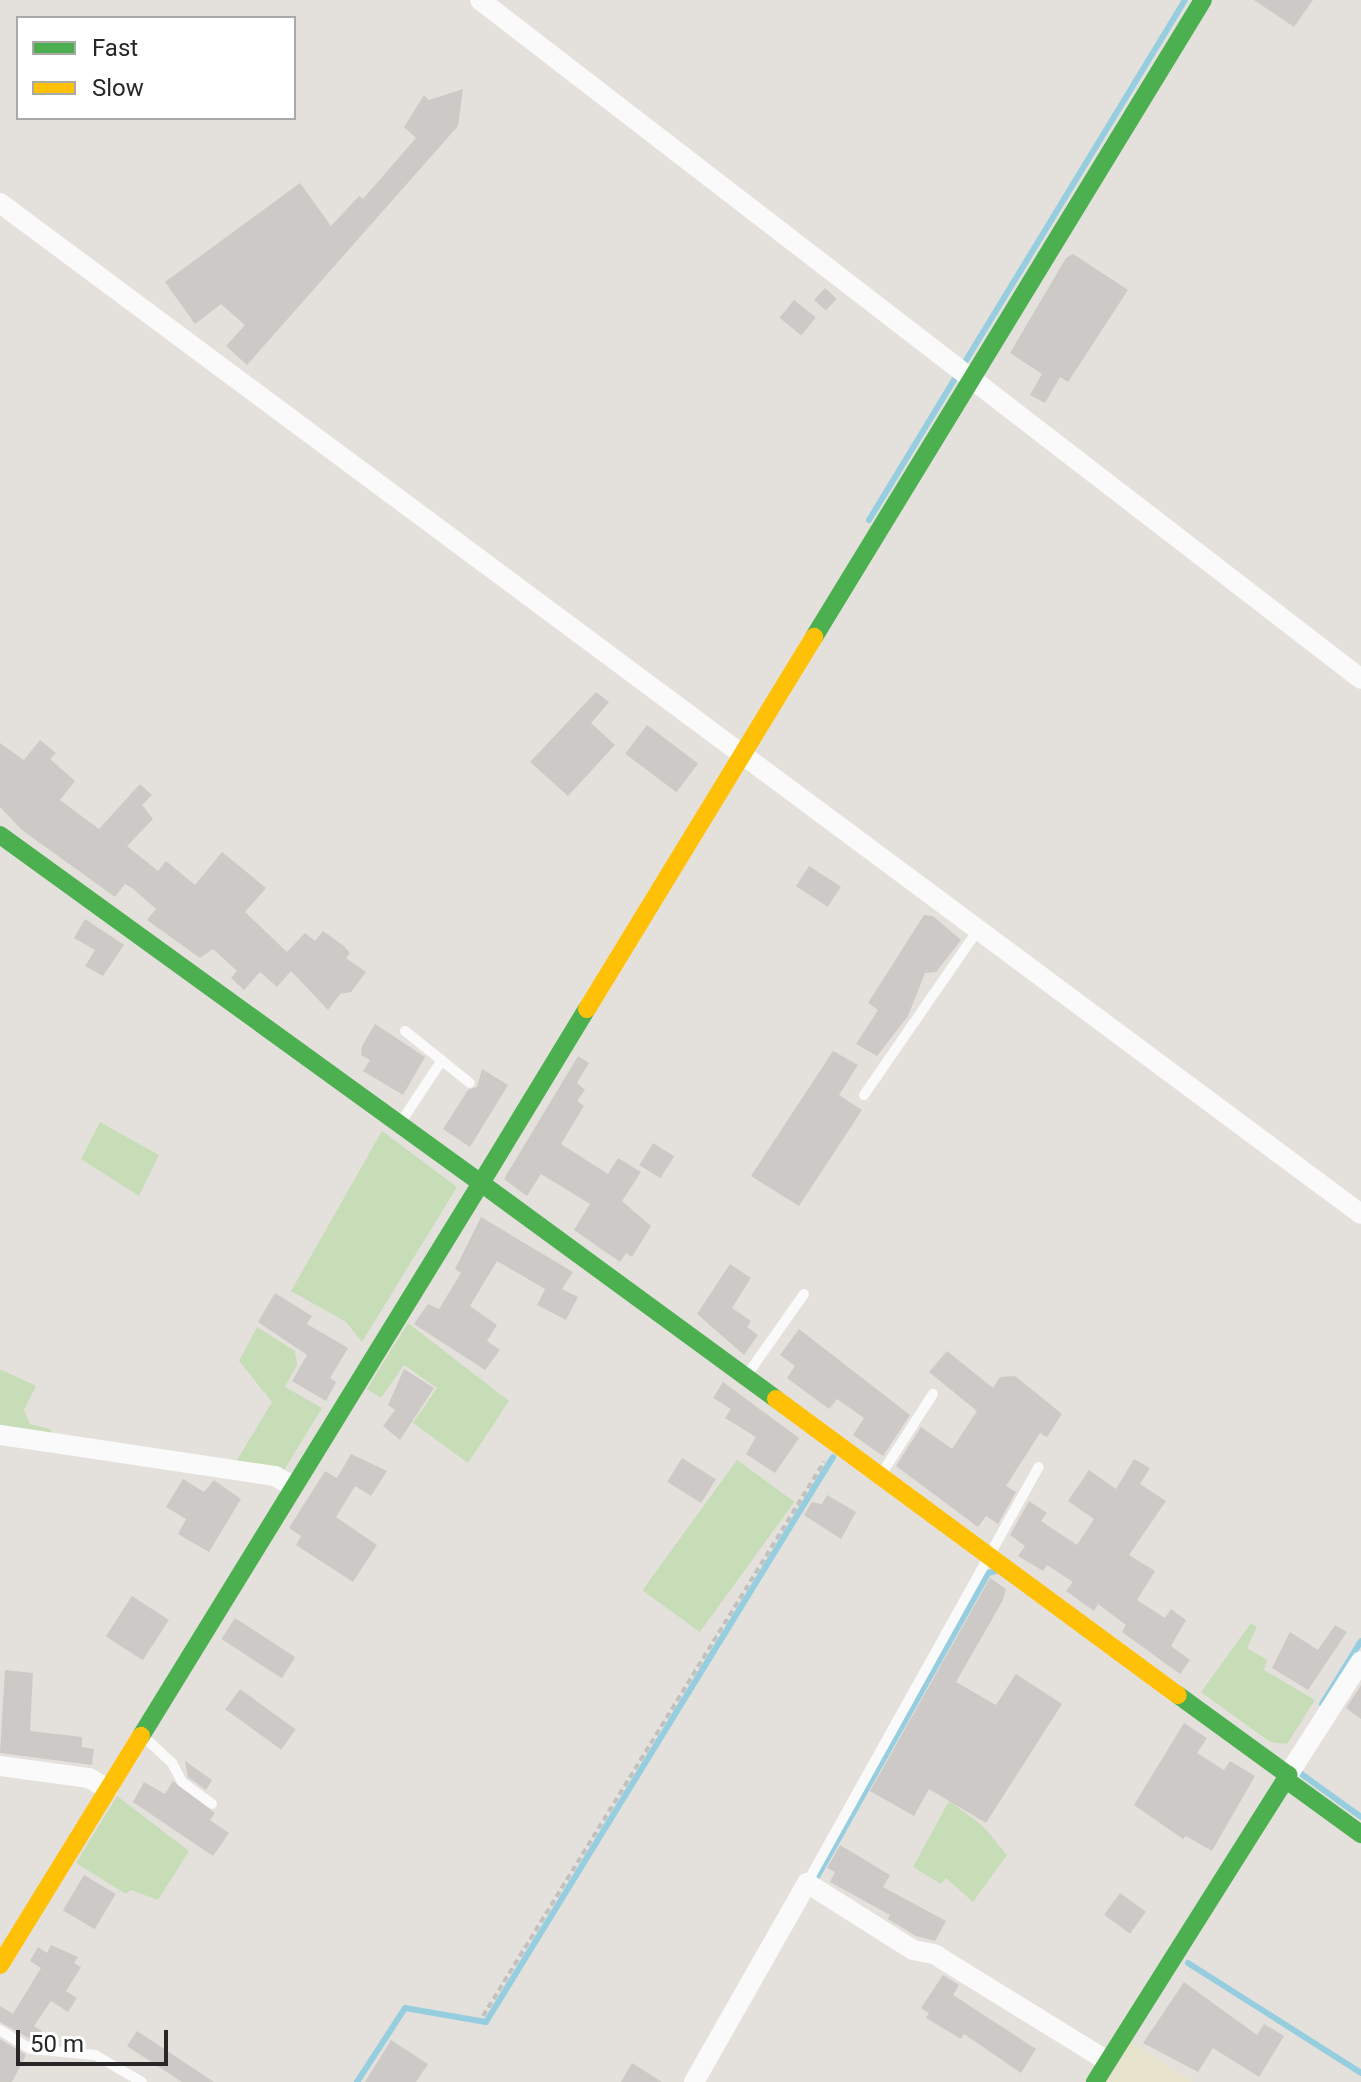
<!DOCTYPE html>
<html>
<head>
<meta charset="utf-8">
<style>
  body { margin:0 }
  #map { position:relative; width:1361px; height:2082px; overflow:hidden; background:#e4e1dc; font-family:Roboto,sans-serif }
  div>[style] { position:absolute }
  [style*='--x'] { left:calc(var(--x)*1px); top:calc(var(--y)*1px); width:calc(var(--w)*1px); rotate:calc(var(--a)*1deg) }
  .green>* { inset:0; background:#c7ddb8; transform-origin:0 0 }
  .sand>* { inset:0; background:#e8e3cc }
  .stream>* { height:6px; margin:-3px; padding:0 3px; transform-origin:3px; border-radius:3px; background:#96cee0 }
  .building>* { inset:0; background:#ccc9c6; transform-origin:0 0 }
  .path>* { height:4px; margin-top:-2px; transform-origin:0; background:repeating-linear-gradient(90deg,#c2c1c0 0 6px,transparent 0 10px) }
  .lane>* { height:10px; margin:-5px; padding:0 5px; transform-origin:5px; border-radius:5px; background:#fbfafa }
  .street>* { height:20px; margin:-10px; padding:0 10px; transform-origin:10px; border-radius:10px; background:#fbfafa }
  .fast>* { height:18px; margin:-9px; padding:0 9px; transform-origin:9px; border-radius:9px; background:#4caf50 }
  .slow>* { height:18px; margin:-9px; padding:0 9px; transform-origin:9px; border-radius:9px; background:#ffc107 }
  span { translate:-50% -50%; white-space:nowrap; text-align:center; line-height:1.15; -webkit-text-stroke:7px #fff; paint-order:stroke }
  .legend { position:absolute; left:16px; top:16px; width:280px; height:104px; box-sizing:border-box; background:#fff; border:2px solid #a9a9a9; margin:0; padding:10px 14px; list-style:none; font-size:24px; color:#272727 }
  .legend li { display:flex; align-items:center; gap:16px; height:40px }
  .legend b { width:40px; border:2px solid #a9a9a9 }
  .scale { position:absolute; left:16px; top:2030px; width:152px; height:36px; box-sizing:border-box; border:4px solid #272727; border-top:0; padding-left:10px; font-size:24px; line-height:28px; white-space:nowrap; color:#272727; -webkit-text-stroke:6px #fff; paint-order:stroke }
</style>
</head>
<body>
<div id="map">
  <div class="green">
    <i style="clip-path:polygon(100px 1122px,159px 1155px,139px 1196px,81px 1159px)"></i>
    <i style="clip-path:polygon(382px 1131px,457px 1187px,362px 1342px,346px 1322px,291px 1291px)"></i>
    <i style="clip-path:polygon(408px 1323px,509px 1401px,468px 1463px,413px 1423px,437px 1388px,404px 1365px,381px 1398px,367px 1389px)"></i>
    <i style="clip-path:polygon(257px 1327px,295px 1351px,297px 1365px,285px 1387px,322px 1408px,283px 1472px,234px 1465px,272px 1402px,239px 1361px)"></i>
    <i style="clip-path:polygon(0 1369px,36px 1386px,24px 1410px,30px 1424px,50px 1429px,53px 1435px,0 1427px)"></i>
    <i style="left:737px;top:1460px;width:71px;height:161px;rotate:36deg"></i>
    <i style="clip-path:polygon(1251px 1623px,1257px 1627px,1247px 1648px,1267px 1660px,1264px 1670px,1315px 1700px,1287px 1744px,1270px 1742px,1201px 1692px)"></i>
    <i style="clip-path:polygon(117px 1796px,189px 1851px,158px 1900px,131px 1890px,126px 1894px,76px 1863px)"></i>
    <i style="clip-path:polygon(949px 1801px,983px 1826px,1007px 1855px,973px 1902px,946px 1878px,941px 1884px,913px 1867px)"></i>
  </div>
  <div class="sand">
    <i style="clip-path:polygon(1130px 2041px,1193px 2082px,1103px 2082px)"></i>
  </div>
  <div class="stream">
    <i style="--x:869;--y:520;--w:608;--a:-58.71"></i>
    <i style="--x:1322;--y:1704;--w:74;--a:-58.2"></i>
    <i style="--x:1296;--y:1770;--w:80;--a:35.9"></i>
    <i style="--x:813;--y:1884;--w:357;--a:-60.6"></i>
    <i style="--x:988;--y:1573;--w:8;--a:-14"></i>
    <i style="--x:1188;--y:1963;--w:205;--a:32.4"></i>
    <i style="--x:357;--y:2082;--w:88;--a:-57"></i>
    <i style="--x:405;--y:2008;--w:82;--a:9.8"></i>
    <i style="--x:486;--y:2022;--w:663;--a:-58.44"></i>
  </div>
  <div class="building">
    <i style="clip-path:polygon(1254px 0,1313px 0,1294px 27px)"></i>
    <i style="clip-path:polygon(463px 89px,458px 126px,247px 365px,226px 346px,245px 325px,221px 304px,195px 324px,165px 282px,300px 183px,331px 226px,359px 196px,363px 199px,416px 138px,404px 127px,424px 95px,429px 100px)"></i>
    <i style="clip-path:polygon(1073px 254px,1128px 290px,1068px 382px,1060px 377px,1045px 403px,1030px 395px,1042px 374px,1010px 353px,1066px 258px)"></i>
    <i style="left:825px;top:288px;width:16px;height:16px;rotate:43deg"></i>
    <i style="left:794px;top:300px;width:28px;height:23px;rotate:39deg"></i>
    <i style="clip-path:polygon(596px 692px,609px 702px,591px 723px,615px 745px,568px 796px,530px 762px)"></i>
    <i style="left:647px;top:725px;width:64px;height:36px;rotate:37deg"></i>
    <i style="clip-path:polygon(40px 740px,56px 753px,50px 759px,75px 781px,60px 800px,99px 829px,140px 784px,152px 795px,142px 805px,153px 819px,127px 846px,158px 871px,166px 861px,195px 885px,222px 852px,266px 888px,245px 912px,287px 952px,305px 933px,315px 941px,323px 931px,344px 946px,350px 953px,346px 958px,366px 972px,351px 992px,340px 994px,328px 1010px,291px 971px,277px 987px,260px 972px,244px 990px,231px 978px,237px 971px,213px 949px,200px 958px,147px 920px,156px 909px,132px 888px,125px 884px,115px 897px,22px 830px,0 807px,0 743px,24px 760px)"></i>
    <i style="left:809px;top:866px;width:38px;height:24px;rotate:33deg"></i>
    <i style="clip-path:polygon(924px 915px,933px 916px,961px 940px,936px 972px,925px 973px,908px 1016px,877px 1056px,856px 1044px,878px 1010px,868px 1003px)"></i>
    <i style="clip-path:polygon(85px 919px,124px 945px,103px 976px,85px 966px,95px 950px,74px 938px)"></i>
    <i style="clip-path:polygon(375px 1024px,425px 1057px,403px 1095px,363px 1071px,370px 1060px,361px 1055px,362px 1046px)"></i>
    <i style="clip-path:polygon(833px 1051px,858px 1065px,839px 1095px,862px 1110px,799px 1206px,751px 1176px)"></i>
    <i style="clip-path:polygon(578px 1056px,589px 1063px,577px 1083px,585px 1090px,577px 1101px,584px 1106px,561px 1144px,608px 1174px,618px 1158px,641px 1172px,622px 1201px,651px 1226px,632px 1257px,626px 1253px,620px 1262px,574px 1230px,590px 1204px,541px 1174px,527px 1196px,504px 1179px)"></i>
    <i style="clip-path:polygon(482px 1069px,508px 1085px,470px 1147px,443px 1129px,468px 1090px,477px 1087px)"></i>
    <i style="left:653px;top:1143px;width:25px;height:26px;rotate:32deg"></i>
    <i style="clip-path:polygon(481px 1217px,573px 1272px,562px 1289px,578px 1297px,566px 1320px,537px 1305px,545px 1289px,497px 1261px,470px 1306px,497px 1325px,487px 1341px,500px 1350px,485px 1370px,414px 1324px,428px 1304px,439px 1309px,461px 1273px,455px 1269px)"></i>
    <i style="clip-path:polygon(730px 1264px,751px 1278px,732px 1308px,751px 1321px,747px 1327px,758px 1335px,744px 1355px,697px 1314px)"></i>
    <i style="clip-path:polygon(275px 1293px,312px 1316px,307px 1324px,348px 1348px,330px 1378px,336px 1382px,326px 1401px,292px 1381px,307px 1355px,258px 1322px)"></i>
    <i style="clip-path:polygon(799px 1329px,910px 1415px,883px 1456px,853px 1435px,864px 1418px,837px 1399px,829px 1409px,787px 1378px,795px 1366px,780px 1355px)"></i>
    <i style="clip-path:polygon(947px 1351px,993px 1388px,1000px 1377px,1015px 1376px,1062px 1414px,1047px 1437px,1040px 1433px,1006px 1486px,1016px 1492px,998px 1524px,986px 1516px,978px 1527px,896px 1466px,921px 1427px,952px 1449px,977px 1411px,929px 1372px)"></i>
    <i style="clip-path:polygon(404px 1369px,434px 1388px,400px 1440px,383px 1426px,395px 1410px,388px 1405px)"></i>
    <i style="clip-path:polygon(723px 1382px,799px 1438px,775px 1473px,746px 1454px,756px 1437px,725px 1418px,731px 1409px,713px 1398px)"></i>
    <i style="clip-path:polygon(351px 1454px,387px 1471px,371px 1496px,355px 1486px,336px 1517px,377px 1545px,353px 1582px,296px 1545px,301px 1536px,289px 1528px,325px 1471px,337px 1478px)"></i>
    <i style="left:682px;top:1458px;width:40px;height:28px;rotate:32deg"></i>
    <i style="clip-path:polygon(1134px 1459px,1150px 1468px,1140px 1484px,1166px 1501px,1129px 1555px,1155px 1571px,1137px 1600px,1165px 1618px,1171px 1609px,1186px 1620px,1171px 1646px,1190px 1660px,1180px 1674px,1122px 1632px,1126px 1625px,1098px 1604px,1094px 1611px,1066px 1591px,1073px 1582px,1047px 1565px,1043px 1571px,1018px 1556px,1025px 1546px,1010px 1535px,1029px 1501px,1047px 1513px,1041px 1521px,1077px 1545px,1094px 1519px,1068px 1501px,1089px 1470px,1116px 1489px)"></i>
    <i style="clip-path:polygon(183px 1479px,204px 1492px,214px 1480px,241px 1499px,209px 1552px,178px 1534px,186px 1519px,166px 1507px)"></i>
    <i style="clip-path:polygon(827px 1495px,856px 1512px,841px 1539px,804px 1515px,812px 1502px,822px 1504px)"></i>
    <i style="clip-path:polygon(990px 1578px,1006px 1589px,1003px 1600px,956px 1682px,996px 1705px,1016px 1674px,1062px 1704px,986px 1823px,929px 1789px,914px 1816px,870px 1791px)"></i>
    <i style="left:132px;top:1596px;width:44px;height:48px;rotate:33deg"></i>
    <i style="left:235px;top:1618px;width:72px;height:25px;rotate:33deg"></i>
    <i style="clip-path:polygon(1335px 1625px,1347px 1632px,1308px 1690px,1272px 1668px,1290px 1632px,1318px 1650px)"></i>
    <i style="clip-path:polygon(5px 1670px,33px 1673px,30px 1731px,82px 1737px,82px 1747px,94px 1749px,92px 1765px,0 1753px)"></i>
    <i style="clip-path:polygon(1361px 1685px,1361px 1719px,1346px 1708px)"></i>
    <i style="left:240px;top:1689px;width:69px;height:25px;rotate:36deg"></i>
    <i style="clip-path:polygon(1184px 1723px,1207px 1738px,1197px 1753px,1224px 1770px,1230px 1761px,1255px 1776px,1212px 1851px,1186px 1836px,1183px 1839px,1134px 1805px)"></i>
    <i style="clip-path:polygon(185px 1761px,212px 1780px,206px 1790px,188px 1777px)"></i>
    <i style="clip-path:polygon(173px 1781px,215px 1813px,210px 1820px,229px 1833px,213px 1856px,133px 1802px,144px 1782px,165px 1794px)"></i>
    <i style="clip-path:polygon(840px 1845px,890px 1875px,883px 1887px,946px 1921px,935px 1941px,916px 1936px,888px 1919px,890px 1915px,830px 1882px,835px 1872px,827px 1868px)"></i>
    <i style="left:84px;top:1875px;width:37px;height:41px;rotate:31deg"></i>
    <i style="left:1120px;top:1893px;width:32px;height:27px;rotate:36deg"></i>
    <i style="clip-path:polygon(51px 1945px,78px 1957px,74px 1963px,81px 1967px,66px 1991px,77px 1998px,68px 2012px,51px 2001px,34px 2026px,42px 2031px,34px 2041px,0 2022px,0 2006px,13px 2014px,41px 1968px,30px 1961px,38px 1947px,47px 1953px)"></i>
    <i style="clip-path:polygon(943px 1975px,959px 1985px,953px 1995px,1036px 2049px,1021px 2073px,964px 2034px,961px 2039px,926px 2018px,929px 2013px,921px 2008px)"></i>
    <i style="clip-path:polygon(1184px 1982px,1257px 2035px,1264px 2024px,1284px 2036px,1259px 2077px,1213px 2048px,1198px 2072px,1143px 2043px)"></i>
    <i style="clip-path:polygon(137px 2031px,214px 2082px,182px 2082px,127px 2046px)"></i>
    <i style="clip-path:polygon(0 2039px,26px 2055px,12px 2082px,0 2082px)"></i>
    <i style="clip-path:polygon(391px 2040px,428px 2064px,416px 2082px,365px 2082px)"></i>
    <i style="clip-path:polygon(632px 2063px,662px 2082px,621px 2082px)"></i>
  </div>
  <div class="path">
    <i style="--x:483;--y:2016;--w:651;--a:-58.39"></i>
  </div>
  <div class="lane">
    <i style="--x:405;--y:1031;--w:83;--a:38.7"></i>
    <i style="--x:864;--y:1095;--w:201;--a:-55.4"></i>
    <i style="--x:401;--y:1122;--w:74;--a:-56.5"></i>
    <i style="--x:747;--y:1375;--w:99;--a:-54.9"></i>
    <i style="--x:882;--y:1473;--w:94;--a:-57.2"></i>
    <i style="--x:143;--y:1736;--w:40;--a:43"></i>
    <i style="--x:172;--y:1763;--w:21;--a:62"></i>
    <i style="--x:182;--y:1782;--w:37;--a:36"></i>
    <i style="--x:807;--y:1883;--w:476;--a:-60.9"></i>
    <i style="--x:0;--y:2030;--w:36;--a:32"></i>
    <i style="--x:31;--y:2049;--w:64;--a:5.4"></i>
    <i style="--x:95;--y:2055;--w:54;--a:29.9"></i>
  </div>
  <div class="street">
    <i style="--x:480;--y:0;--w:1112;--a:37.62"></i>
    <i style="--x:0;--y:203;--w:1695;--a:36.61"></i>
    <i style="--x:0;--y:1435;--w:278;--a:8.5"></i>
    <i style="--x:275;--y:1476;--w:16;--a:30"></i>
    <i style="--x:0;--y:1766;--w:90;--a:7.7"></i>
    <i style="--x:89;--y:1778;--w:22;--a:30"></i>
    <i style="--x:1288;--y:1775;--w:135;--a:-57.4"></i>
    <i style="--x:694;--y:2082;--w:229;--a:-60.4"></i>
    <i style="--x:807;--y:1883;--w:125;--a:32.3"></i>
    <i style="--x:913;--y:1950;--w:21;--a:11"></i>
    <i style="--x:934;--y:1954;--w:200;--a:31.7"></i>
  </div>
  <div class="fast">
    <i style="--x:814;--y:637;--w:746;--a:-58.59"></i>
    <i style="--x:0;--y:835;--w:594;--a:35.89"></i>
    <i style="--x:481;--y:1183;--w:204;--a:-58.7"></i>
    <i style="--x:141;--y:1736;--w:649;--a:-58.42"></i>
    <i style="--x:481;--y:1183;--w:366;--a:36.2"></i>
    <i style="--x:1285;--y:1779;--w:94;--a:35.9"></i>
    <i style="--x:1095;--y:2082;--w:363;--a:-57.8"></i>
    <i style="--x:1288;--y:1775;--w:136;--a:-144"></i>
  </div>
  <div class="slow">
    <i style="--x:587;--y:1009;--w:436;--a:-58.6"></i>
    <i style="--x:776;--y:1399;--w:499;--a:36.4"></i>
    <i style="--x:0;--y:1965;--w:269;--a:-58.4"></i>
  </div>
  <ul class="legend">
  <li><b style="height:10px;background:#4caf50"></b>Fast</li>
  <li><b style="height:10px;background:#ffc107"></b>Slow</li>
  </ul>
  <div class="scale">50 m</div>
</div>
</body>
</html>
